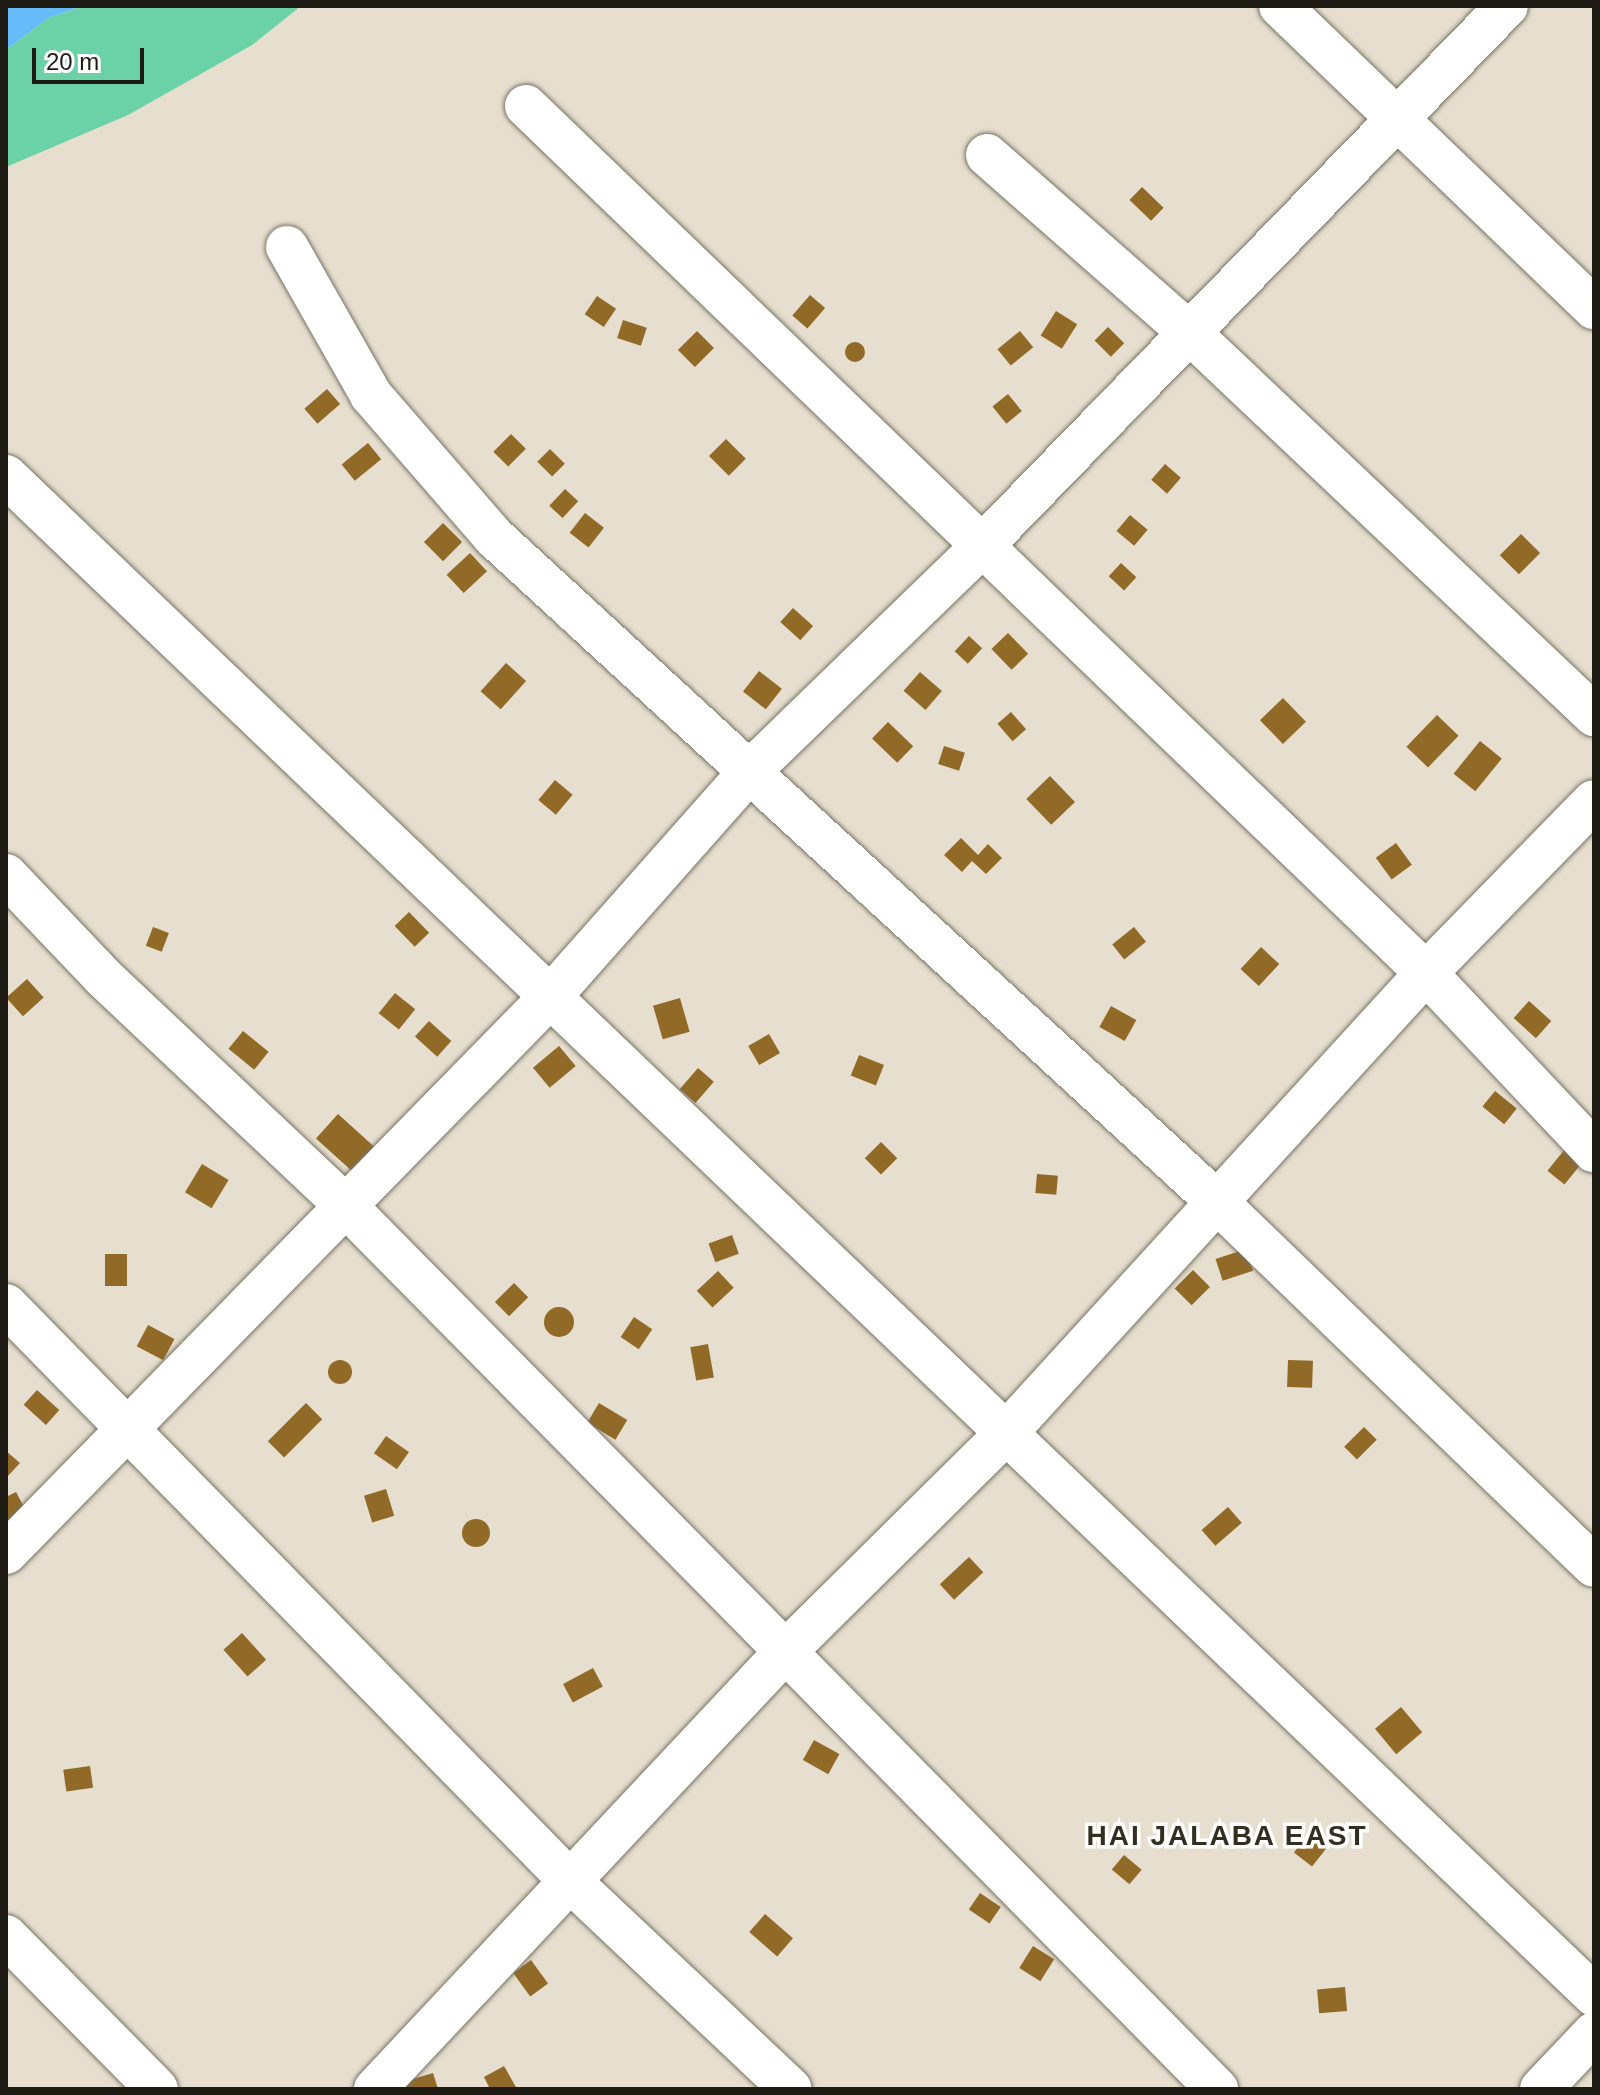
<!DOCTYPE html>
<html>
<head>
<meta charset="utf-8">
<style>
  body { margin:0 }
  #map { position:relative; width:1600px; height:2095px; overflow:hidden; background:#e6dece; font-family:Helvetica,sans-serif }
  div>[style] { position:absolute }
  [style*='--x'] { left:calc(var(--x)*1px); top:calc(var(--y)*1px); width:calc(var(--w)*1px); rotate:calc(var(--a)*1deg) }
  .green>* { inset:0; background:#6bd2a7 }
  .water>* { inset:0; background:#65bcf8 }
  .building>* { inset:0; background:#916a27; transform-origin:0 0 }
  .round { border-radius:50% }
  .roads { filter:drop-shadow(0 0 2px #797264) drop-shadow(0 0 2px #797264) }
  .minor>* { height:42px; margin:-21px; padding:0 21px; transform-origin:21px; border-radius:21px; background:#fff }
  span { translate:-50% -50%; white-space:nowrap; text-align:center; line-height:1.15; -webkit-text-stroke:7px #fff; paint-order:stroke }
  .district-label { font-size:28px; color:#342e21; font-weight:700; letter-spacing:2px }
  .frame { position:absolute; inset:0; border:8px solid #1e1b15; pointer-events:none }
  .scale { position:absolute; left:32px; top:48px; width:112px; height:36px; box-sizing:border-box; border:4px solid #1e1b15; border-top:0; padding-left:10px; font-size:24px; line-height:28px; white-space:nowrap; color:#1e1b15; -webkit-text-stroke:6px #fff; paint-order:stroke }
</style>
</head>
<body>
<div id="map">
  <div class="green">
    <i style="clip-path:polygon(84px 6px,301px 6px,252px 45px,128px 115px,6px 167px,6px 50px,48px 18px)"></i>
  </div>
  <div class="water">
    <i style="clip-path:polygon(6px 6px,83px 6px,48px 18px,6px 50px)"></i>
  </div>
  <div class="building">
    <i style="left:1142px;top:187px;width:30px;height:18px;rotate:44deg"></i>
    <i style="left:810px;top:295px;width:20px;height:27px;rotate:41deg"></i>
    <i style="left:597px;top:296px;width:23px;height:22px;rotate:34deg"></i>
    <i style="left:1056px;top:311px;width:25px;height:29px;rotate:32deg"></i>
    <i style="left:623px;top:320px;width:25px;height:19px;rotate:18deg"></i>
    <i style="left:1108px;top:327px;width:23px;height:19px;rotate:45deg"></i>
    <i style="left:697px;top:331px;width:24px;height:27px;rotate:45deg"></i>
    <i style="left:1020px;top:331px;width:21px;height:29px;rotate:51deg"></i>
    <i class="round" style="left:845px;top:342px;width:20px;height:20px"></i>
    <i style="left:327px;top:389px;width:20px;height:30px;rotate:49deg"></i>
    <i style="left:1008px;top:394px;width:22px;height:20px;rotate:51deg"></i>
    <i style="left:511px;top:434px;width:21px;height:25px;rotate:45deg"></i>
    <i style="left:726px;top:439px;width:28px;height:24px;rotate:45deg"></i>
    <i style="left:368px;top:443px;width:21px;height:34px;rotate:51deg"></i>
    <i style="left:550px;top:449px;width:21px;height:18px;rotate:45deg"></i>
    <i style="left:1165px;top:464px;width:21px;height:21px;rotate:41deg"></i>
    <i style="left:565px;top:489px;width:18px;height:23px;rotate:43deg"></i>
    <i style="left:585px;top:513px;width:24px;height:25px;rotate:38deg"></i>
    <i style="left:1130px;top:515px;width:23px;height:21px;rotate:40deg"></i>
    <i style="left:443px;top:523px;width:27px;height:27px;rotate:45deg"></i>
    <i style="left:1521px;top:534px;width:27px;height:30px;rotate:45deg"></i>
    <i style="left:470px;top:553px;width:25px;height:32px;rotate:47deg"></i>
    <i style="left:1121px;top:563px;width:21px;height:18px;rotate:43deg"></i>
    <i style="left:793px;top:608px;width:27px;height:19px;rotate:42deg"></i>
    <i style="left:1008px;top:633px;width:29px;height:23px;rotate:46deg"></i>
    <i style="left:969px;top:636px;width:18px;height:21px;rotate:43deg"></i>
    <i style="left:506px;top:663px;width:27px;height:38px;rotate:42deg"></i>
    <i style="left:759px;top:671px;width:29px;height:26px;rotate:38deg"></i>
    <i style="left:920px;top:672px;width:29px;height:25px;rotate:41deg"></i>
    <i style="left:1283px;top:698px;width:33px;height:32px;rotate:46deg"></i>
    <i style="left:1011px;top:712px;width:23px;height:18px;rotate:49deg"></i>
    <i style="left:1437px;top:715px;width:30px;height:44px;rotate:44deg"></i>
    <i style="left:888px;top:722px;width:35px;height:23px;rotate:44deg"></i>
    <i style="left:1480px;top:741px;width:28px;height:42px;rotate:39deg"></i>
    <i style="left:944px;top:746px;width:22px;height:19px;rotate:18deg"></i>
    <i style="left:1050px;top:776px;width:36px;height:33px;rotate:46deg"></i>
    <i style="left:555px;top:780px;width:23px;height:26px;rotate:40deg"></i>
    <i style="clip-path:polygon(961px 838px,978px 855px,988px 844px,1002px 858px,986px 874px,972px 861px,962px 872px,944px 855px)"></i>
    <i style="left:1396px;top:843px;width:27px;height:25px;rotate:54deg"></i>
    <i style="left:409px;top:912px;width:29px;height:20px;rotate:46deg"></i>
    <i style="left:153px;top:927px;width:17px;height:20px;rotate:21deg"></i>
    <i style="left:1134px;top:927px;width:19px;height:28px;rotate:51deg"></i>
    <i style="left:1261px;top:947px;width:25px;height:30px;rotate:43deg"></i>
    <i style="left:27px;top:979px;width:25px;height:28px;rotate:48deg"></i>
    <i style="left:395px;top:993px;width:26px;height:26px;rotate:39deg"></i>
    <i style="left:680px;top:998px;width:35px;height:28px;rotate:74deg"></i>
    <i style="left:1529px;top:1001px;width:30px;height:23px;rotate:42deg"></i>
    <i style="left:1111px;top:1006px;width:29px;height:24px;rotate:29deg"></i>
    <i style="left:429px;top:1021px;width:30px;height:21px;rotate:42deg"></i>
    <i style="left:243px;top:1031px;width:33px;height:23px;rotate:39deg"></i>
    <i style="left:769px;top:1034px;width:22px;height:24px;rotate:60deg"></i>
    <i style="left:559px;top:1046px;width:26px;height:34px;rotate:50deg"></i>
    <i style="left:859px;top:1055px;width:27px;height:22px;rotate:22deg"></i>
    <i style="left:698px;top:1068px;width:21px;height:28px;rotate:41deg"></i>
    <i style="left:1495px;top:1091px;width:28px;height:20px;rotate:39deg"></i>
    <i style="left:338px;top:1114px;width:54px;height:33px;rotate:42deg"></i>
    <i style="left:881px;top:1142px;width:23px;height:23px;rotate:45deg"></i>
    <i style="left:1565px;top:1149px;width:22px;height:28px;rotate:39deg"></i>
    <i style="left:202px;top:1164px;width:31px;height:33px;rotate:31deg"></i>
    <i style="left:1037px;top:1174px;width:21px;height:19px;rotate:5deg"></i>
    <i style="left:732px;top:1235px;width:20px;height:25px;rotate:70deg"></i>
    <i style="left:1246px;top:1249px;width:23px;height:32px;rotate:72deg"></i>
    <i style="left:105px;top:1254px;width:22px;height:32px"></i>
    <i style="left:1193px;top:1270px;width:24px;height:26px;rotate:45deg"></i>
    <i style="left:718px;top:1271px;width:23px;height:29px;rotate:47deg"></i>
    <i style="left:514px;top:1283px;width:20px;height:27px;rotate:45deg"></i>
    <i class="round" style="left:544px;top:1307px;width:30px;height:30px"></i>
    <i style="left:634px;top:1317px;width:22px;height:24px;rotate:34deg"></i>
    <i style="left:148px;top:1325px;width:30px;height:24px;rotate:28deg"></i>
    <i style="left:708px;top:1344px;width:34px;height:18px;rotate:80deg"></i>
    <i style="left:1288px;top:1360px;width:25px;height:27px;rotate:2deg"></i>
    <i class="round" style="left:328px;top:1360px;width:24px;height:24px"></i>
    <i style="left:37px;top:1390px;width:30px;height:20px;rotate:42deg"></i>
    <i style="left:306px;top:1403px;width:23px;height:54px;rotate:45deg"></i>
    <i style="left:599px;top:1403px;width:33px;height:23px;rotate:31deg"></i>
    <i style="left:1364px;top:1427px;width:18px;height:28px;rotate:45deg"></i>
    <i style="left:386px;top:1436px;width:28px;height:21px;rotate:35deg"></i>
    <i style="clip-path:polygon(6px 1451px,20px 1463px,6px 1478px)"></i>
    <i style="left:386px;top:1489px;width:28px;height:23px;rotate:73deg"></i>
    <i style="clip-path:polygon(16px 1492px,31px 1520px,6px 1528px,6px 1497px)"></i>
    <i style="left:1228px;top:1507px;width:21px;height:35px;rotate:49deg"></i>
    <i class="round" style="left:462px;top:1519px;width:28px;height:28px"></i>
    <i style="left:969px;top:1557px;width:21px;height:40px;rotate:47deg"></i>
    <i style="left:242px;top:1633px;width:36px;height:25px;rotate:48deg"></i>
    <i style="left:593px;top:1668px;width:21px;height:34px;rotate:62deg"></i>
    <i style="left:1401px;top:1707px;width:33px;height:34px;rotate:50deg"></i>
    <i style="left:814px;top:1740px;width:29px;height:23px;rotate:29deg"></i>
    <i style="left:90px;top:1766px;width:22px;height:27px;rotate:82deg"></i>
    <i style="left:1313px;top:1828px;width:23px;height:31px;rotate:38deg"></i>
    <i style="left:1124px;top:1855px;width:23px;height:19px;rotate:40deg"></i>
    <i style="left:980px;top:1893px;width:25px;height:20px;rotate:34deg"></i>
    <i style="left:765px;top:1914px;width:37px;height:24px;rotate:41deg"></i>
    <i style="left:1033px;top:1946px;width:25px;height:26px;rotate:32deg"></i>
    <i style="left:531px;top:1960px;width:29px;height:22px;rotate:54deg"></i>
    <i style="left:1345px;top:1987px;width:24px;height:28px;rotate:85deg"></i>
    <i style="clip-path:polygon(504px 2066px,517px 2089px,490px 2089px,484px 2077px)"></i>
    <i style="clip-path:polygon(433px 2073px,438px 2089px,405px 2089px,403px 2082px)"></i>
  </div>
  <div class="roads">
    <div class="minor">
      <i style="--x:1280;--y:6;--w:436;--a:43.9"></i>
      <i style="--x:526;--y:106;--w:1250;--a:43.93"></i>
      <i style="--x:1426;--y:973;--w:245;--a:46.7"></i>
      <i style="--x:987;--y:155;--w:271;--a:41.3"></i>
      <i style="--x:1191;--y:334;--w:555;--a:43.39"></i>
      <i style="--x:287;--y:247;--w:170;--a:60.4"></i>
      <i style="--x:371;--y:395;--w:188;--a:49.1"></i>
      <i style="--x:494;--y:537;--w:981;--a:42.6"></i>
      <i style="--x:1216;--y:1201;--w:525;--a:44"></i>
      <i style="--x:6;--y:476;--w:2198;--a:43.73"></i>
      <i style="--x:6;--y:875;--w:141;--a:46.4"></i>
      <i style="--x:103;--y:977;--w:332;--a:43.3"></i>
      <i style="--x:345;--y:1205;--w:1242;--a:45.39"></i>
      <i style="--x:6;--y:1305;--w:806;--a:45.6"></i>
      <i style="--x:570;--y:1881;--w:303;--a:43.3"></i>
      <i style="--x:6;--y:1553;--w:778;--a:-45.63"></i>
      <i style="--x:550;--y:997;--w:299;--a:-48.5"></i>
      <i style="--x:748;--y:773;--w:326;--a:-44.1"></i>
      <i style="--x:982;--y:546;--w:753;--a:-45.81"></i>
      <i style="--x:6;--y:1936;--w:215;--a:45.4"></i>
      <i style="--x:375;--y:2089;--w:596;--a:-46.83"></i>
      <i style="--x:783;--y:1654;--w:315;--a:-44.7"></i>
      <i style="--x:1007;--y:1432;--w:621;--a:-47.61"></i>
      <i style="--x:1426;--y:973;--w:240;--a:-45.7"></i>
      <i style="--x:1541;--y:2089;--w:77;--a:-46.6"></i>
    </div>
  </div>
  <div class="district-label">
    <span style="left:1227px;top:1836px">HAI JALABA EAST</span>
  </div>
  <div class="frame"></div>
  <div class="scale">20 m</div>
</div>
</body>
</html>
